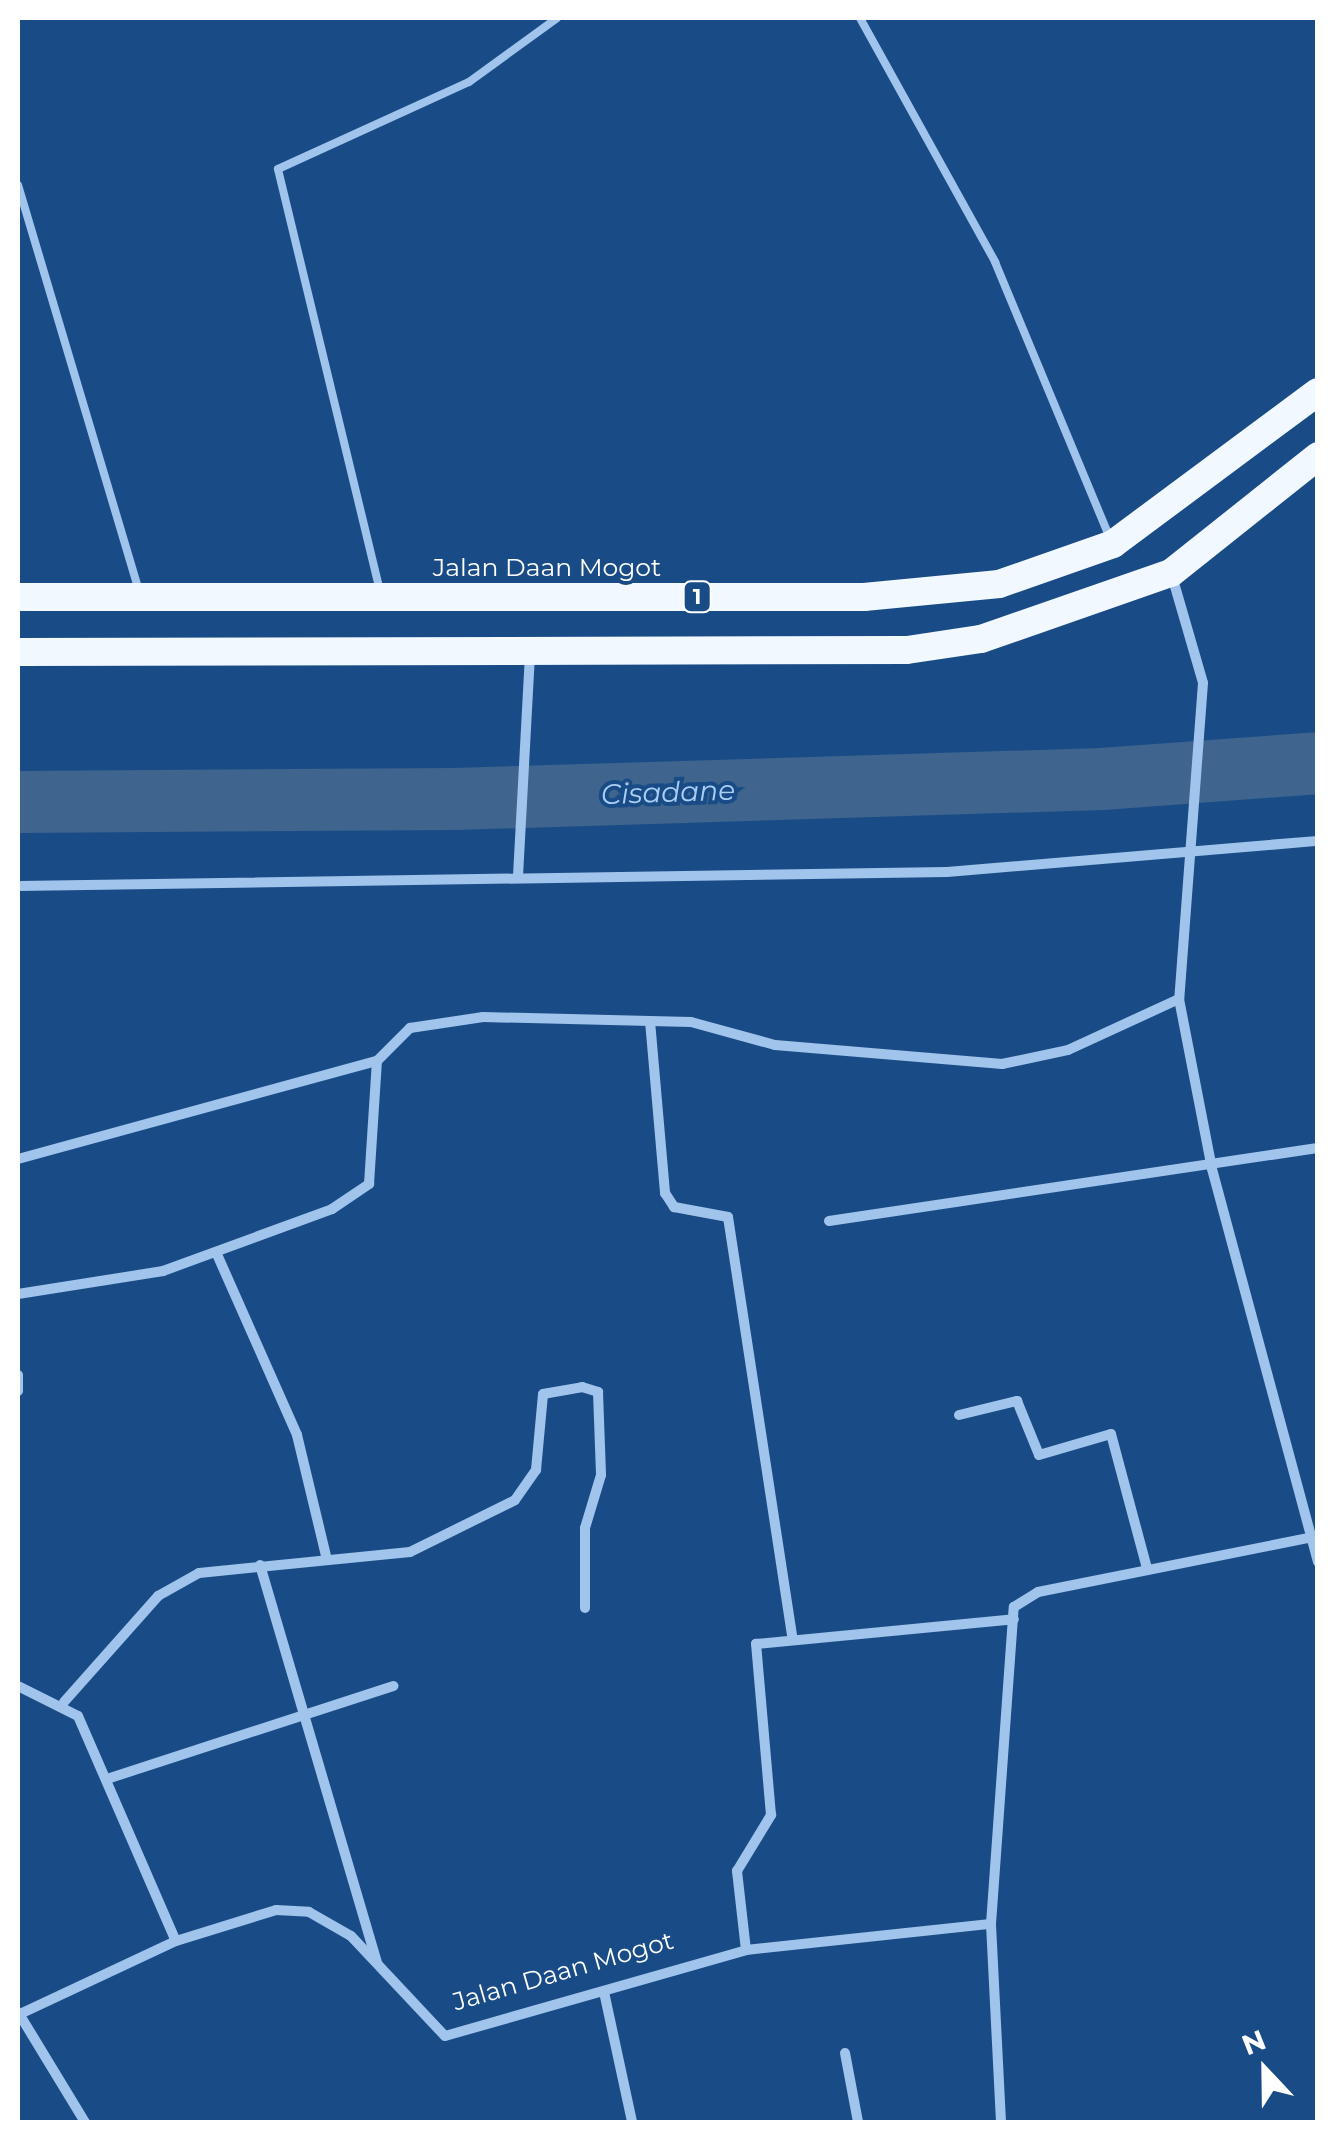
<!DOCTYPE html>
<html>
<head>
<meta charset="utf-8">
<style>
  body { margin:0 }
  #map { position:relative; width:1335px; height:2140px; overflow:hidden; background:#194c86; font-family:Montserrat,sans-serif }
  div>[style] { position:absolute }
  [style*='--x'] { left:calc(var(--x)*1px); top:calc(var(--y)*1px); width:calc(var(--w)*1px); rotate:calc(var(--a)*1deg) }
  .river>* { height:62px; margin:-31px; padding:0 31px; transform-origin:31px; border-radius:31px; background:#3f648e }
  .service>* { height:8px; margin:-4px; padding:0 4px; transform-origin:4px; border-radius:4px; background:#a0c4ec }
  .minor>* { height:10px; margin:-5px; padding:0 5px; transform-origin:5px; border-radius:5px; background:#a0c4ec }
  .trunk>* { height:28px; margin:-14px; padding:0 14px; transform-origin:14px; border-radius:14px; background:#f2f8ff }
  span { translate:-50% -50%; white-space:nowrap; text-align:center; line-height:1.15; -webkit-text-stroke:8px #194c86; paint-order:stroke }
  .shield-label span { padding:2px 8px; background:#194c86; border:2px solid; border-radius:8px; -webkit-text-stroke-width:0 }
  .shield-label { font-size:22px; color:#fff; font-weight:700 }
  .street-label { font-size:25px; color:#fff }
  .water-label { font-size:28px; color:#abcef4; font-style:italic }
  .frame { position:absolute; inset:0; border:20px solid #fff; pointer-events:none }
  .north { position:absolute; left:1215px; top:2020px; width:100px; height:100px; -webkit-text-stroke:8px #194c86; paint-order:stroke; rotate:338deg; font-size:28px; font-weight:700; line-height:40px; text-align:center; color:#fff }
  .north::after { content:''; display:block; margin:auto; width:35px; height:45px; background:#fff; clip-path:polygon(50% 0,100% 100%,50% 72%,0 100%) }
</style>
</head>
<body>
<div id="map">
  <div class="river">
    <i style="--x:18;--y:802;--w:437;--a:-0.4"></i>
    <i style="--x:455;--y:799;--w:647;--a:-1.77"></i>
    <i style="--x:1102;--y:779;--w:217;--a:-4.2"></i>
  </div>
  <div class="service">
    <i style="--x:860;--y:18;--w:279;--a:61"></i>
    <i style="--x:995;--y:262;--w:301;--a:67.4"></i>
    <i style="--x:18;--y:185;--w:426;--a:73.4"></i>
    <i style="--x:380;--y:591;--w:434;--a:-103.6"></i>
    <i style="--x:278;--y:169;--w:210;--a:-24.5"></i>
    <i style="--x:469;--y:82;--w:109;--a:-36"></i>
  </div>
  <div class="minor">
    <i style="--x:1172;--y:576;--w:111;--a:73.8"></i>
    <i style="--x:1203;--y:683;--w:317;--a:94.3"></i>
    <i style="--x:1179;--y:999;--w:173;--a:79"></i>
    <i style="--x:1212;--y:1169;--w:407;--a:74.9"></i>
    <i style="--x:518;--y:876;--w:224;--a:-86.9"></i>
    <i style="--x:18;--y:886;--w:929;--a:-0.86"></i>
    <i style="--x:947;--y:872;--w:372;--a:-4.8"></i>
    <i style="--x:650;--y:1021;--w:173;--a:85"></i>
    <i style="--x:665;--y:1193;--w:17;--a:57"></i>
    <i style="--x:674;--y:1207;--w:55;--a:10.5"></i>
    <i style="--x:728;--y:1217;--w:425;--a:81.3"></i>
    <i style="--x:18;--y:1159;--w:372;--a:-15.3"></i>
    <i style="--x:829;--y:1221;--w:494;--a:-8.5"></i>
    <i style="--x:216;--y:1252;--w:200;--a:66.1"></i>
    <i style="--x:297;--y:1435;--w:124;--a:76.5"></i>
    <i style="--x:18;--y:1294;--w:147;--a:-9"></i>
    <i style="--x:163;--y:1271;--w:180;--a:-20.1"></i>
    <i style="--x:332;--y:1209;--w:45;--a:-34"></i>
    <i style="--x:369;--y:1184;--w:123;--a:-86.3"></i>
    <i style="--x:377;--y:1061;--w:47;--a:-45"></i>
    <i style="--x:410;--y:1028;--w:74;--a:-8.6"></i>
    <i style="--x:483;--y:1017;--w:208;--a:1.4"></i>
    <i style="--x:691;--y:1022;--w:87;--a:15.3"></i>
    <i style="--x:775;--y:1045;--w:228;--a:4.8"></i>
    <i style="--x:1002;--y:1064;--w:67;--a:-12"></i>
    <i style="--x:1068;--y:1050;--w:122;--a:-24.7"></i>
    <i style="--x:18;--y:1375;--w:16;--a:90"></i>
    <i style="--x:959;--y:1415;--w:60;--a:-13.6"></i>
    <i style="--x:1017;--y:1401;--w:58;--a:67.8"></i>
    <i style="--x:1039;--y:1455;--w:75;--a:-16.3"></i>
    <i style="--x:1111;--y:1434;--w:139;--a:75"></i>
    <i style="--x:260;--y:1565;--w:414;--a:73.6"></i>
    <i style="--x:18;--y:1686;--w:67;--a:26.6"></i>
    <i style="--x:78;--y:1716;--w:245;--a:66.5"></i>
    <i style="--x:64;--y:1702;--w:142;--a:-48.4"></i>
    <i style="--x:158;--y:1596;--w:47;--a:-29.3"></i>
    <i style="--x:199;--y:1573;--w:212;--a:-5.7"></i>
    <i style="--x:410;--y:1552;--w:117;--a:-26.3"></i>
    <i style="--x:515;--y:1500;--w:37;--a:-55"></i>
    <i style="--x:536;--y:1470;--w:76;--a:-84.7"></i>
    <i style="--x:543;--y:1394;--w:40;--a:-10"></i>
    <i style="--x:582;--y:1387;--w:17;--a:17"></i>
    <i style="--x:598;--y:1392;--w:83;--a:87.9"></i>
    <i style="--x:601;--y:1475;--w:55;--a:106.8"></i>
    <i style="--x:585;--y:1528;--w:80;--a:90"></i>
    <i style="--x:110;--y:1778;--w:298;--a:-18"></i>
    <i style="--x:746;--y:1950;--w:80;--a:-96.5"></i>
    <i style="--x:737;--y:1871;--w:66;--a:-58.7"></i>
    <i style="--x:771;--y:1815;--w:172;--a:-95"></i>
    <i style="--x:756;--y:1644;--w:259;--a:-5.5"></i>
    <i style="--x:604;--y:1992;--w:133;--a:77.8"></i>
    <i style="--x:18;--y:2012;--w:129;--a:58.7"></i>
    <i style="--x:20;--y:2014;--w:172;--a:-25.1"></i>
    <i style="--x:176;--y:1941;--w:105;--a:-17.2"></i>
    <i style="--x:276;--y:1910;--w:33;--a:3"></i>
    <i style="--x:309;--y:1912;--w:48;--a:29.7"></i>
    <i style="--x:351;--y:1936;--w:137;--a:46.8"></i>
    <i style="--x:445;--y:2036;--w:313;--a:-15.9"></i>
    <i style="--x:746;--y:1950;--w:246;--a:-6.1"></i>
    <i style="--x:845;--y:2053;--w:70;--a:79.3"></i>
    <i style="--x:1001;--y:2122;--w:198;--a:-92.9"></i>
    <i style="--x:991;--y:1924;--w:318;--a:-85.9"></i>
    <i style="--x:1014;--y:1607;--w:28;--a:-32"></i>
    <i style="--x:1038;--y:1592;--w:276;--a:-11.3"></i>
  </div>
  <div class="trunk">
    <i style="--x:18;--y:597;--w:846;--a:0"></i>
    <i style="--x:864;--y:597;--w:136;--a:-5.5"></i>
    <i style="--x:999;--y:584;--w:121;--a:-19.3"></i>
    <i style="--x:1113;--y:544;--w:255;--a:-36.6"></i>
    <i style="--x:18;--y:652;--w:889;--a:-0.13"></i>
    <i style="--x:907;--y:650;--w:75;--a:-8.5"></i>
    <i style="--x:981;--y:639;--w:201;--a:-19.2"></i>
    <i style="--x:1171;--y:573;--w:188;--a:-38.5"></i>
  </div>
  <div class="shield-label">
    <span style="left:697px;top:597px">1</span>
  </div>
  <div class="street-label">
    <span style="left:547px;top:567px">Jalan Daan Mogot</span>
    <span style="left:563px;top:1971px;rotate:-16deg">Jalan Daan Mogot</span>
  </div>
  <div class="water-label">
    <span style="left:668px;top:792px;rotate:-2deg">Cisadane</span>
  </div>
  <div class="frame"></div>
  <div class="north">N</div>
</div>
</body>
</html>
